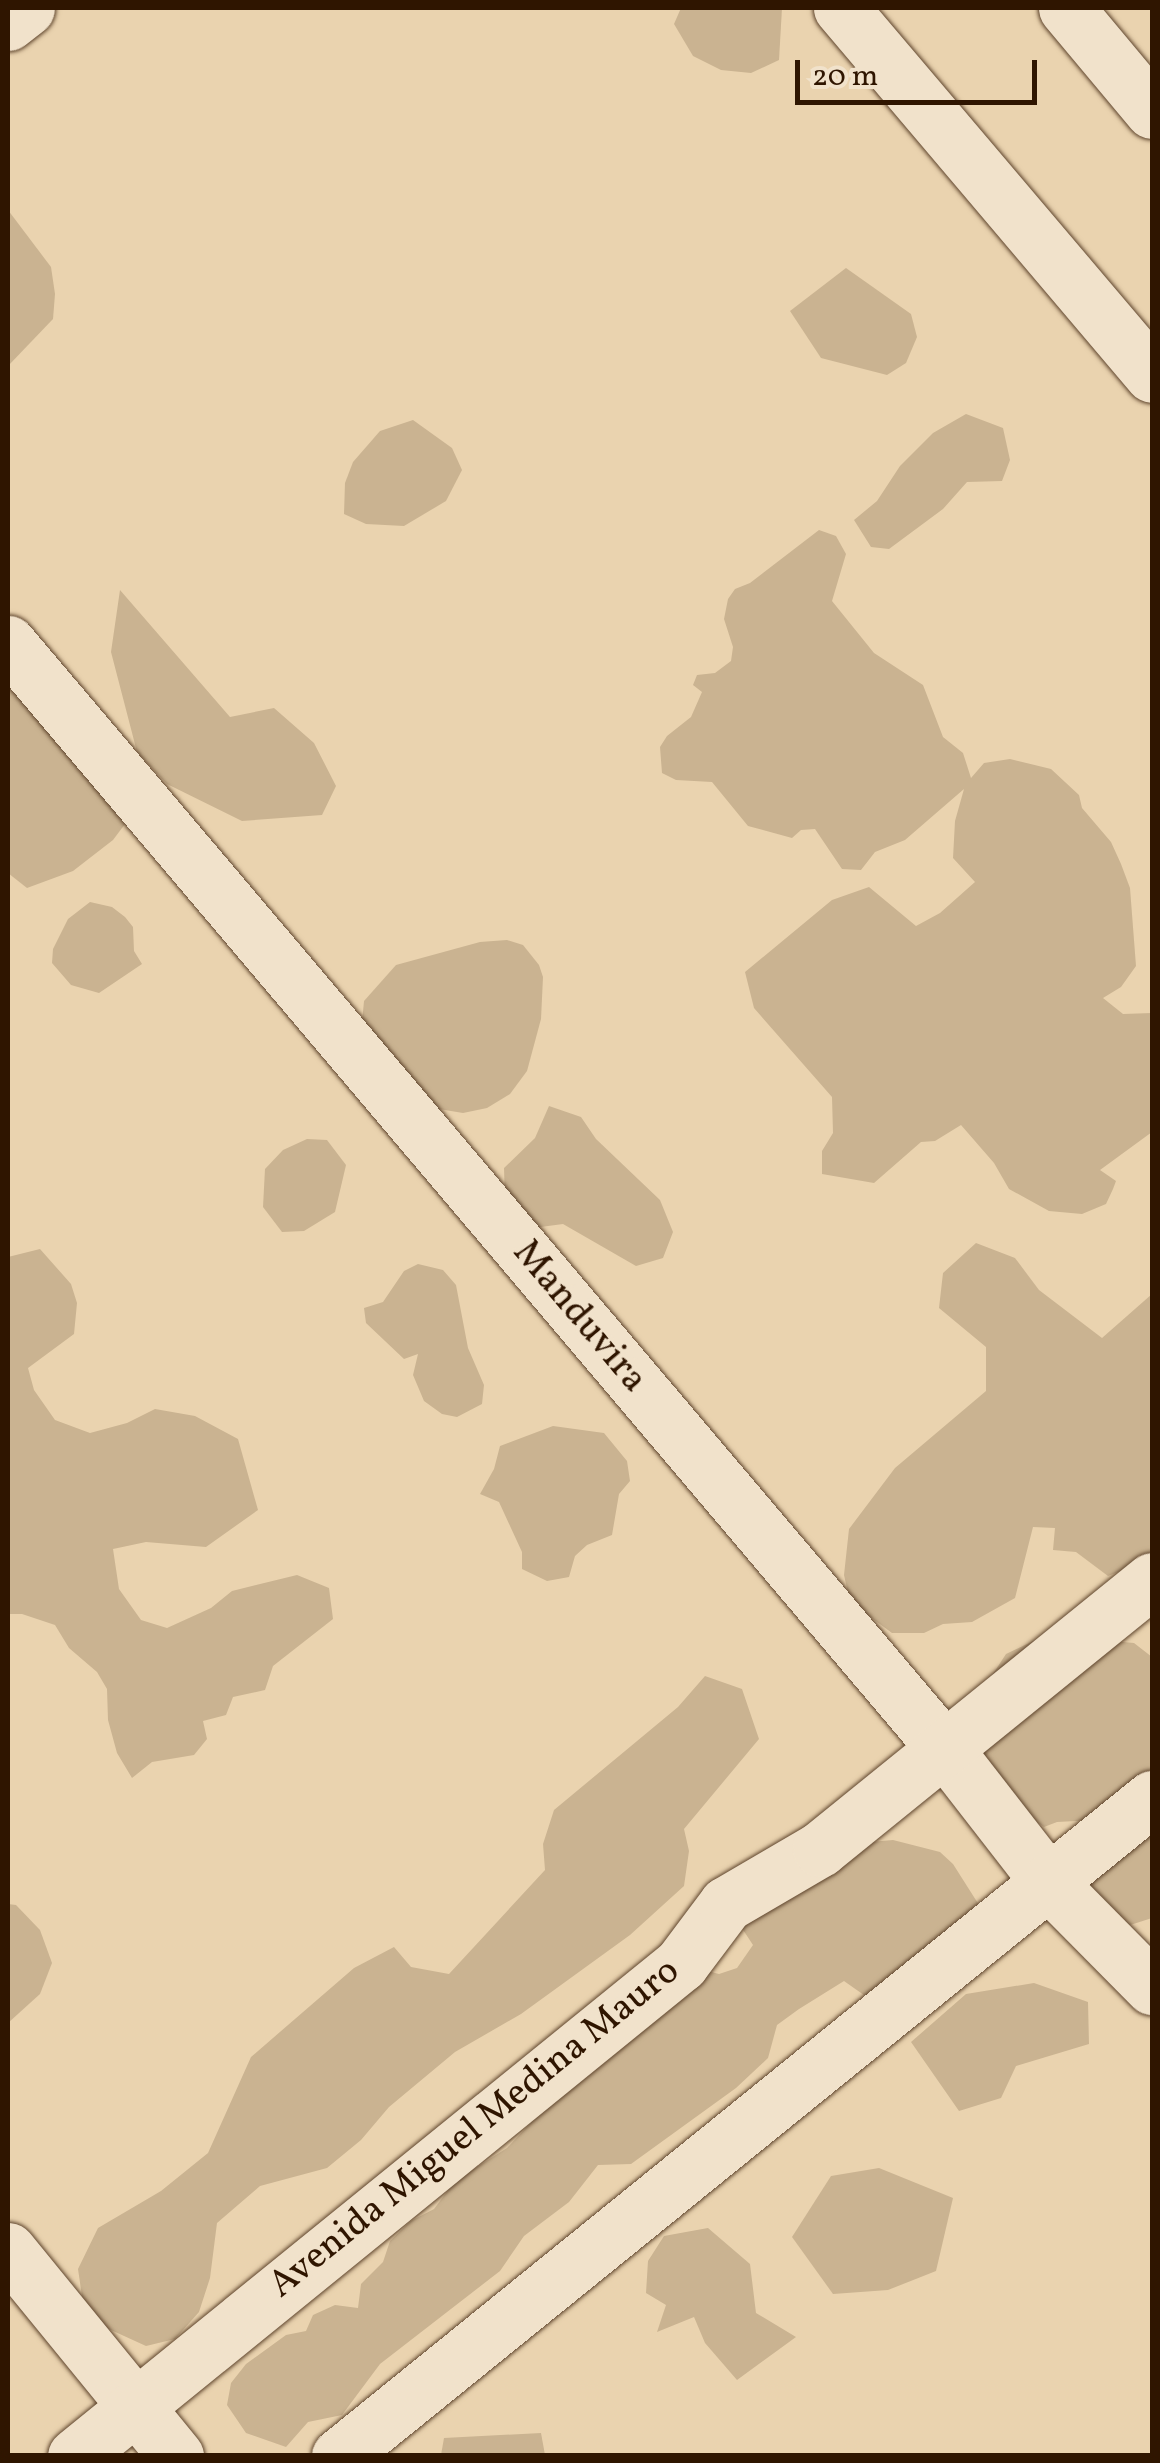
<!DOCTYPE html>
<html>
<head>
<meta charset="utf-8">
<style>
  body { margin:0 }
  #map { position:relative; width:1160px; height:2463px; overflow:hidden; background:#ead3af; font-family:Vollkorn,serif }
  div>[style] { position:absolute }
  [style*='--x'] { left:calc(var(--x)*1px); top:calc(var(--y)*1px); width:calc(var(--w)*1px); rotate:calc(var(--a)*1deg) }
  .green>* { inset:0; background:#cab391 }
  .roads { filter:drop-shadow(0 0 2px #5e442c) drop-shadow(0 0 2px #5e442c) }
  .minor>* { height:55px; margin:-27.5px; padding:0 27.5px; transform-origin:27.5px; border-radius:27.5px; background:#f1e2cb }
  span { translate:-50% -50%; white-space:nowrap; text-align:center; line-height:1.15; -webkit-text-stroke:8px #f1e2cb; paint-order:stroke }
  .street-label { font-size:38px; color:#2f1500 }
  .frame { position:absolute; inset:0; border:10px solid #2f1500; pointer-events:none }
  .scale { position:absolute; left:795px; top:60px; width:242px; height:45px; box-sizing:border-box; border:5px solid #2f1500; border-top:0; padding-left:12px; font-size:30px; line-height:35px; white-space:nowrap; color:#2f1500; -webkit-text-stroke:8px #f1e2cb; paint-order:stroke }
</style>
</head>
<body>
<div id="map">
  <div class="green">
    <i style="clip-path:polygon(681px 8px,782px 8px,779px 60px,751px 73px,721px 70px,693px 56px,674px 24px)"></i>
    <i style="clip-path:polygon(8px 210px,51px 267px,55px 294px,53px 319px,8px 366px)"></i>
    <i style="clip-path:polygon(846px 268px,911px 314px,917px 337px,906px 363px,887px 375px,821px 358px,790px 311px)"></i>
    <i style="clip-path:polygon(966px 414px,1003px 428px,1010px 460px,1002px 481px,967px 482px,943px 509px,889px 549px,871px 547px,854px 520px,877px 501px,900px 466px,933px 433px)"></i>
    <i style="clip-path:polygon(413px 420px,452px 448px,462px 470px,446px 501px,404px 526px,366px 524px,344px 514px,345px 483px,353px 462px,380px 431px)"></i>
    <i style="clip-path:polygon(819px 530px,836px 536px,846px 554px,832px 601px,874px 653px,923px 685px,943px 737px,963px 753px,971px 778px,984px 763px,1010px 759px,1051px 769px,1079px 795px,1082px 808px,1111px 842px,1121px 864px,1130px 888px,1136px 966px,1121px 987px,1103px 998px,1123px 1014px,1152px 1013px,1152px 1132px,1100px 1170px,1116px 1181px,1113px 1189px,1106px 1204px,1082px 1214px,1049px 1211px,1009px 1189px,994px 1163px,961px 1125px,935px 1141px,921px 1142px,874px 1183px,822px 1174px,822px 1151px,833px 1133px,832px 1097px,754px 1008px,745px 972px,832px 900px,869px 887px,916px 926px,940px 913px,975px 882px,953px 858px,955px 821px,964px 789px,905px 840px,875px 852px,861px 870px,842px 869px,815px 829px,801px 830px,792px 838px,748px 826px,712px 782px,676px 780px,662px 773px,660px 747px,667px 736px,691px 717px,702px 692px,693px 685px,697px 675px,715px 673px,731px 661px,733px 647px,724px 619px,728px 599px,735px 589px,750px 583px)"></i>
    <i style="clip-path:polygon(120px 590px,230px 717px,274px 708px,314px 743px,336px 786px,322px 815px,242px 821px,167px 784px,137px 752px,111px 652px)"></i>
    <i style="clip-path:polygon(8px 674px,125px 824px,113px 840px,73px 871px,27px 888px,8px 873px)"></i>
    <i style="clip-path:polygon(90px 902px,112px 907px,125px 917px,133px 927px,134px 951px,142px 964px,99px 993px,71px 985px,52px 963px,53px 949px,68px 919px)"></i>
    <i style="clip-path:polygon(507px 940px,523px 945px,539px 965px,543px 977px,541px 1019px,527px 1071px,510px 1094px,487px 1108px,463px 1113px,421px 1106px,361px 1034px,364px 1001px,396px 965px,480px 942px)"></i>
    <i style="clip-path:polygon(549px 1106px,581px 1117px,596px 1139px,660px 1200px,673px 1232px,663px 1258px,636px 1266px,563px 1224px,533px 1228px,505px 1201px,504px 1168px,535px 1138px)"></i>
    <i style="clip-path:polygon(307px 1139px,327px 1140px,346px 1165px,335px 1212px,304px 1231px,282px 1232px,263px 1207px,265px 1169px,283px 1150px)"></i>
    <i style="clip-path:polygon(976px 1243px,1015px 1258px,1039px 1290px,1102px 1338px,1152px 1294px,1152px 1552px,1149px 1560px,1108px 1576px,1076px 1552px,1053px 1550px,1055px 1528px,1033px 1527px,1015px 1598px,972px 1622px,943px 1624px,924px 1633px,892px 1633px,850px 1602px,844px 1575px,849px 1529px,895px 1468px,986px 1391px,986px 1347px,939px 1308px,943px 1273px)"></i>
    <i style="clip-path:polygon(40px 1249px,71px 1284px,77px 1303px,74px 1334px,28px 1368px,34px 1390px,55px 1420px,90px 1433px,127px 1423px,155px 1409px,195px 1416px,238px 1439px,258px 1510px,206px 1547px,146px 1542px,113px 1549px,119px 1589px,141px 1620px,167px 1628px,211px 1608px,232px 1591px,297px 1575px,329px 1588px,333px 1619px,273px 1666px,265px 1690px,233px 1697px,226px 1715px,203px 1721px,207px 1739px,194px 1755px,152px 1762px,132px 1778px,117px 1753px,108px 1720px,107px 1689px,97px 1672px,69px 1648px,55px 1625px,22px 1614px,8px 1614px,8px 1257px)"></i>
    <i style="clip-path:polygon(418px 1264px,443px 1270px,456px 1285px,468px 1348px,484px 1385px,482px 1404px,457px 1417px,442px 1414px,424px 1401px,413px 1375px,418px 1354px,404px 1359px,366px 1323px,364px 1308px,383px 1302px,404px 1271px)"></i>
    <i style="clip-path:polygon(553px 1426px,604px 1433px,627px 1461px,630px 1481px,619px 1494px,612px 1535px,587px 1545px,575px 1556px,569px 1577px,547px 1581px,522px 1569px,522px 1552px,499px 1502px,480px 1494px,494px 1469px,500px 1446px)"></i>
    <i style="clip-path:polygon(1046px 1635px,1134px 1643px,1152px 1657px,1152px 1918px,1124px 1927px,1072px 1892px,1095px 1820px,1057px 1822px,1044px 1827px,1019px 1809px,975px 1755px,987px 1683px,1006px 1654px)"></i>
    <i style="clip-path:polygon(705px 1676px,742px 1689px,759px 1739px,684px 1829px,689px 1851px,684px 1886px,630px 1935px,521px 2014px,455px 2052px,389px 2107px,361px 2140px,327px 2168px,260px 2186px,217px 2223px,210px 2278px,199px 2312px,175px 2339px,146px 2346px,100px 2325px,83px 2303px,78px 2269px,98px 2228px,161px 2191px,208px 2153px,251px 2057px,354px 1968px,394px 1947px,411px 1967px,449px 1974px,545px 1870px,543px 1844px,554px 1810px,678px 1707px)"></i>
    <i style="clip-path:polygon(893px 1840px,940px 1852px,953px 1864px,993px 1927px,888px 2012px,844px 1981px,799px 2009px,777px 2025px,768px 2058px,736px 2088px,631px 2164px,598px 2165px,569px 2202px,524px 2236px,500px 2271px,380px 2364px,342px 2415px,308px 2422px,286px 2447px,246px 2433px,227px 2405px,231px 2383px,246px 2364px,286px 2335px,306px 2331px,313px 2315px,335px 2305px,358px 2308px,361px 2284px,383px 2262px,390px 2241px,411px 2221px,434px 2209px,455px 2181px,507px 2148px,681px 1964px,719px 1974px,737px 1968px,753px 1945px,726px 1904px,860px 1843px)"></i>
    <i style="clip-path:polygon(8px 1904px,16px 1905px,40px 1930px,52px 1963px,40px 1994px,8px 2023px)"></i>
    <i style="clip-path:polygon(1034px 1983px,1088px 2002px,1089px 2044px,1016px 2066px,1001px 2098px,959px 2111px,911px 2042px,966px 1994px)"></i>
    <i style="clip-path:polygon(879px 2168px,953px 2198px,936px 2271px,888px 2290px,833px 2294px,792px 2237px,831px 2176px)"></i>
    <i style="clip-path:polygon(708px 2228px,750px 2264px,756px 2313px,796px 2337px,737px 2380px,705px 2343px,694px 2317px,657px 2332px,666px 2305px,646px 2293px,648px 2261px,664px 2236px)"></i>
    <i style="clip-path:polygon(541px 2433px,545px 2455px,441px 2455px,444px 2438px)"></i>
  </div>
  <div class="roads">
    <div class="minor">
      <i style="--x:841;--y:8;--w:481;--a:49.7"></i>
      <i style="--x:1066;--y:8;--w:134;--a:50.1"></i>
      <i style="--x:8;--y:23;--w:24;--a:-38"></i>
      <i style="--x:8;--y:643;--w:1450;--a:49.73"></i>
      <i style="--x:945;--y:1749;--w:168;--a:52.2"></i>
      <i style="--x:1048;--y:1882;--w:148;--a:45.3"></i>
      <i style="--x:8;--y:2250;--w:266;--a:50.8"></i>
      <i style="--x:75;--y:2456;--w:781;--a:-39.07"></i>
      <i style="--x:681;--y:1964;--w:75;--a:-53.1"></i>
      <i style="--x:726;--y:1904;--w:109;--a:-30.3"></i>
      <i style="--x:820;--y:1849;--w:427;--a:-39"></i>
      <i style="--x:339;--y:2456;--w:1046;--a:-38.98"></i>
    </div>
  </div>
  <div class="street-label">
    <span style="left:579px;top:1317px;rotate:50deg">Manduvira</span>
    <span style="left:475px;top:2129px;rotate:-39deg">Avenida Miguel Medina Mauro</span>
  </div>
  <div class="frame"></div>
  <div class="scale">20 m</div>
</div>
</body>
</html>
